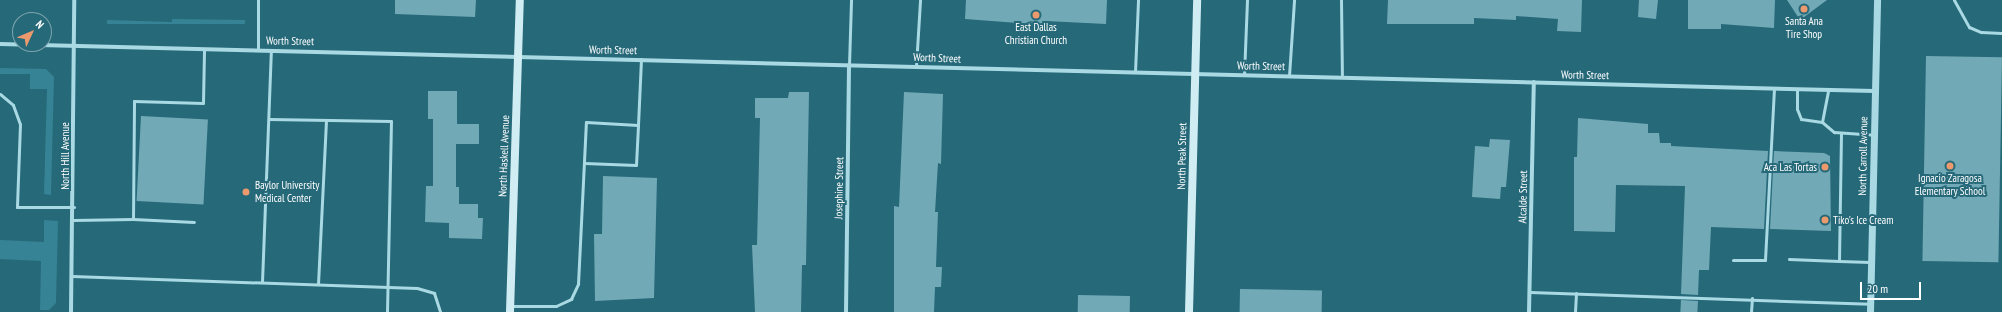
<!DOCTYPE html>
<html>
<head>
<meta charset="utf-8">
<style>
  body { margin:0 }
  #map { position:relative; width:2002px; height:312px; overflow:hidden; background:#266979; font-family:"PT Sans Narrow",sans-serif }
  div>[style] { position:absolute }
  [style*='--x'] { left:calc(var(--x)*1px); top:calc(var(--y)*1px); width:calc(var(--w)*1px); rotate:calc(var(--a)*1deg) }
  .green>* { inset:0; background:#368395 }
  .building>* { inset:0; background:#72a9b6; transform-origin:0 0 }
  .service>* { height:3px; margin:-1.5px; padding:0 1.5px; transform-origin:1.5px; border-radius:1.5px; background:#a9d9e3 }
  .minor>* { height:4px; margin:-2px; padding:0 2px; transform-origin:2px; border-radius:2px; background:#a9d9e3 }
  .tertiary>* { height:7px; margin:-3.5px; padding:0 3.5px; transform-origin:3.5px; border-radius:3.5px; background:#a9d9e3 }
  .secondary>* { height:8px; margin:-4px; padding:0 4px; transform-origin:4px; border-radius:4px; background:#d1edf4 }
  .dots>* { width:11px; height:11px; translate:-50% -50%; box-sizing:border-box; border:2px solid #266979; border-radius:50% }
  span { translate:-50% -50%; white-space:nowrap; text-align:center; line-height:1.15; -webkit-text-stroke:4px #266979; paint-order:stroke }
  .poi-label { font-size:11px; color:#fff }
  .right { translate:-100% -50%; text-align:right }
  .left { translate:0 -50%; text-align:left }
  .street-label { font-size:11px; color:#fff }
  .north { position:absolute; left:12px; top:12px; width:40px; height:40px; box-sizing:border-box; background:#266979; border:1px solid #7da5af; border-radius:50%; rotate:46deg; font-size:11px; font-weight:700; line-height:16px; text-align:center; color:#fff }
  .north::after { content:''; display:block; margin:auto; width:14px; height:18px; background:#ec996e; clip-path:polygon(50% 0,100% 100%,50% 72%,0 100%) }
  .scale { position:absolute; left:1860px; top:282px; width:61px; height:18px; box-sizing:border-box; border:2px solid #fff; border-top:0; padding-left:5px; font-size:12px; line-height:14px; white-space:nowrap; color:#fff; -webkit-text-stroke:3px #266979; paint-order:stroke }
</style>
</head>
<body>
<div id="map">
  <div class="green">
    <i style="clip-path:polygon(172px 19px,245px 20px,245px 24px,107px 24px,107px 20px,172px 22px)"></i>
    <i style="clip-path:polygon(0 68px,46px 69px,54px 77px,51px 195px,44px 194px,47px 89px,30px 89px,30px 74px,0 74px)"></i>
    <i style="clip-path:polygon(44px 220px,58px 221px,56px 303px,49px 310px,40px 310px,41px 261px,0 259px,0 240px,44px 242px)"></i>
  </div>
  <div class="building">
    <i style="clip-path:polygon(395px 0,476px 0,475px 17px,395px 14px)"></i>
    <i style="clip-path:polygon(966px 0,1107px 0,1106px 24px,1046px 21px,1046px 25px,965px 19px)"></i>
    <i style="clip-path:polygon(1388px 0,1582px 0,1581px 32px,1557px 31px,1558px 19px,1516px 16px,1516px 20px,1474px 18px,1474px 24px,1387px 24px)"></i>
    <i style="clip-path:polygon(1639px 0,1658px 0,1656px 19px,1638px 17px)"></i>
    <i style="clip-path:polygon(1688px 0,1775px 0,1774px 28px,1721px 24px,1721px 29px,1688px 29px)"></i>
    <i style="clip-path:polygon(1787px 0,1827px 0,1800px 20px)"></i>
    <i style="left:1926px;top:56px;width:76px;height:205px;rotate:1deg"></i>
    <i style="clip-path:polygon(428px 91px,457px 91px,457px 124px,479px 124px,479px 144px,456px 144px,456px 187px,459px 187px,459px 204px,478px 204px,478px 218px,483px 218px,482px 239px,449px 238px,449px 223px,425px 222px,426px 186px,433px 186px,433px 119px,428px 119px)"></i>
    <i style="clip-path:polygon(789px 92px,809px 92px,806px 265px,802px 265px,801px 312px,755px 312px,752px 245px,757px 245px,760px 118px,755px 118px,755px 98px,788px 98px)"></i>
    <i style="clip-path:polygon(904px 92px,943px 94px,941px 164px,938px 163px,935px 212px,938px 212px,936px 267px,942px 267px,941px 287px,935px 287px,934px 312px,894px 312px,894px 206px,899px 207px)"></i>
    <i style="left:141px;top:116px;width:67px;height:85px;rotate:3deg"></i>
    <i style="clip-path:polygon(1578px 118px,1648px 124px,1648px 133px,1659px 133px,1660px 143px,1671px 143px,1671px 146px,1768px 151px,1764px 229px,1711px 227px,1709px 270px,1699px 270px,1698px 295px,1681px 294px,1685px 186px,1616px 185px,1615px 232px,1574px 231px,1574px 157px,1577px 157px)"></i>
    <i style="clip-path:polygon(1490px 139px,1510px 140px,1506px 187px,1501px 187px,1500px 199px,1472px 197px,1475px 146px,1489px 147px)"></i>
    <i style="clip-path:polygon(1774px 151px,1824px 153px,1830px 156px,1831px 231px,1770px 229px)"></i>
    <i style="clip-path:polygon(603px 176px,657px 178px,654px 298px,595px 301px,594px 234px,602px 234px)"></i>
    <i style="left:1240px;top:289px;width:82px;height:23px;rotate:1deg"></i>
    <i style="left:1078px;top:295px;width:52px;height:17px;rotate:1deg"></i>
    <i style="left:1681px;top:300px;width:17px;height:12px;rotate:3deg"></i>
  </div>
  <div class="service">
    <i style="--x:258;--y:0;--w:50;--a:90"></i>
    <i style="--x:1341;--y:0;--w:77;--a:89.3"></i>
    <i style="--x:1954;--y:0;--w:31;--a:61"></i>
    <i style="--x:1969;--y:27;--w:13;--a:23"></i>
    <i style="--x:1981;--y:32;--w:21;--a:3"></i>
    <i style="--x:849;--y:65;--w:65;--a:-88.2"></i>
    <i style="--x:916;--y:66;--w:66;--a:-86.5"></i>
    <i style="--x:1135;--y:72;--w:72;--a:-87.6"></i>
    <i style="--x:1244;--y:75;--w:75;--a:-87.7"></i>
    <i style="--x:1289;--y:76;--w:76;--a:-86.2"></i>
    <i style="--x:1797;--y:89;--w:20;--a:90"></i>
    <i style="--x:1797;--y:109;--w:11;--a:68"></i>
    <i style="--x:1801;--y:119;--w:21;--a:8"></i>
    <i style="--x:1822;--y:122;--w:33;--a:-79"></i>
    <i style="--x:0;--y:94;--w:17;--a:40"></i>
    <i style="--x:13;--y:105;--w:20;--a:70"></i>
    <i style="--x:20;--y:124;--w:83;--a:92.1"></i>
    <i style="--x:17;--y:207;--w:57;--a:0"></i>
    <i style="--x:269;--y:119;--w:122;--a:0.9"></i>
    <i style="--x:391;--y:121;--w:191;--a:91.2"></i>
    <i style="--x:1822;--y:122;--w:16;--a:40"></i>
    <i style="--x:1834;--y:132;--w:39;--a:4"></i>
    <i style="--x:1841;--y:133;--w:128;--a:90.9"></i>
    <i style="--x:1839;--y:261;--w:31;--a:2"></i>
    <i style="--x:584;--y:163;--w:52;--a:2.2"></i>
    <i style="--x:636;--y:165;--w:40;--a:-87.1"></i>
    <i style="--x:133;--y:219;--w:61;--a:2.8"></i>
    <i style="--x:73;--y:220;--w:60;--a:-1"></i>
    <i style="--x:133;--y:219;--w:118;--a:-89.5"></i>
    <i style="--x:134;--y:101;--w:69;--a:1.7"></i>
    <i style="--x:203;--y:103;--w:54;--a:-88.9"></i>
    <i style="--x:1789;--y:259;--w:50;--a:2.3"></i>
    <i style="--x:1733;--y:260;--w:32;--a:0"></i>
    <i style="--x:1765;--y:260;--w:171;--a:-87"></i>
    <i style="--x:72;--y:276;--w:345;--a:2"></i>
    <i style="--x:417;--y:288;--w:18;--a:16"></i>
    <i style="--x:434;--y:293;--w:20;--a:72"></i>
    <i style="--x:262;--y:282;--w:232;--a:-87.8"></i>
    <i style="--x:318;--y:284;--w:164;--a:-87.2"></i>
    <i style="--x:1530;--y:292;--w:340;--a:2"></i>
    <i style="--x:510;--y:306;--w:46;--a:0"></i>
    <i style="--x:556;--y:306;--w:17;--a:-25"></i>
    <i style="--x:571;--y:299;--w:17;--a:-65"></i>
    <i style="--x:578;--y:284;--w:162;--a:-87.2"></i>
    <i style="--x:586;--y:122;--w:52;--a:3.3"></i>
    <i style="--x:638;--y:125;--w:66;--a:-87.4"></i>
    <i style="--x:1575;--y:312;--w:19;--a:-87"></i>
    <i style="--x:1751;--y:312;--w:14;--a:-86"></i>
  </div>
  <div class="minor">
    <i style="--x:0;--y:44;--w:1875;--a:1.44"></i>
    <i style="--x:71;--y:312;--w:312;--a:-89.4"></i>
    <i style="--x:846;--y:312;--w:247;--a:-89.3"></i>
    <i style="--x:1529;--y:312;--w:230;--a:-88.8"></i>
  </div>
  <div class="tertiary">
    <i style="--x:1870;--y:312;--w:312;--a:-88.7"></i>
  </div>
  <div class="secondary">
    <i style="--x:510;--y:312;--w:312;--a:-88.2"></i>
    <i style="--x:1189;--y:312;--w:312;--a:-88.5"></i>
  </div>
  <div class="dots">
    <i style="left:1804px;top:9px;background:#ec996e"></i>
    <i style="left:1036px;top:15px;background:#ec996e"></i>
    <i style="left:1950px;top:166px;background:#ec996e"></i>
    <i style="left:1825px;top:167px;background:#ec996e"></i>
    <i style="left:246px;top:192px;background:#ec996e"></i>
    <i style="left:1825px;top:220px;background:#ec996e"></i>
  </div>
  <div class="poi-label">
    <span style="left:1804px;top:28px">Santa Ana<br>Tire Shop</span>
    <span style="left:1036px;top:34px">East Dallas<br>Christian Church</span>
    <span class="right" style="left:1817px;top:167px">Aca Las Tortas</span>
    <span style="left:1950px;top:185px">Ignacio Zaragosa<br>Elementary School</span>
    <span class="left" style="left:255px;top:192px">Baylor University<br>Medical Center</span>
    <span class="left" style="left:1833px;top:220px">Tiko's Ice Cream</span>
  </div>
  <div class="street-label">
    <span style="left:290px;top:41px;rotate:1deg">Worth Street</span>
    <span style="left:613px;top:50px;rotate:1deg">Worth Street</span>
    <span style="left:937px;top:58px;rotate:2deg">Worth Street</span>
    <span style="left:1261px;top:66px;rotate:1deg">Worth Street</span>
    <span style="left:1585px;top:75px;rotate:1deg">Worth Street</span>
    <span style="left:65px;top:156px;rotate:-90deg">North Hill Avenue</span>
    <span style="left:504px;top:156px;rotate:-88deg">North Haskell Avenue</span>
    <span style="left:1182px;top:156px;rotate:-89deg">North Peak Street</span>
    <span style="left:1863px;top:156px;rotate:-89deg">North Carroll Avenue</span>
    <span style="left:839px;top:188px;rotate:-89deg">Josephine Street</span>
    <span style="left:1523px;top:197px;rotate:-89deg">Alcalde Street</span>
  </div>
  <div class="north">N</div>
  <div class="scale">20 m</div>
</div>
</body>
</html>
